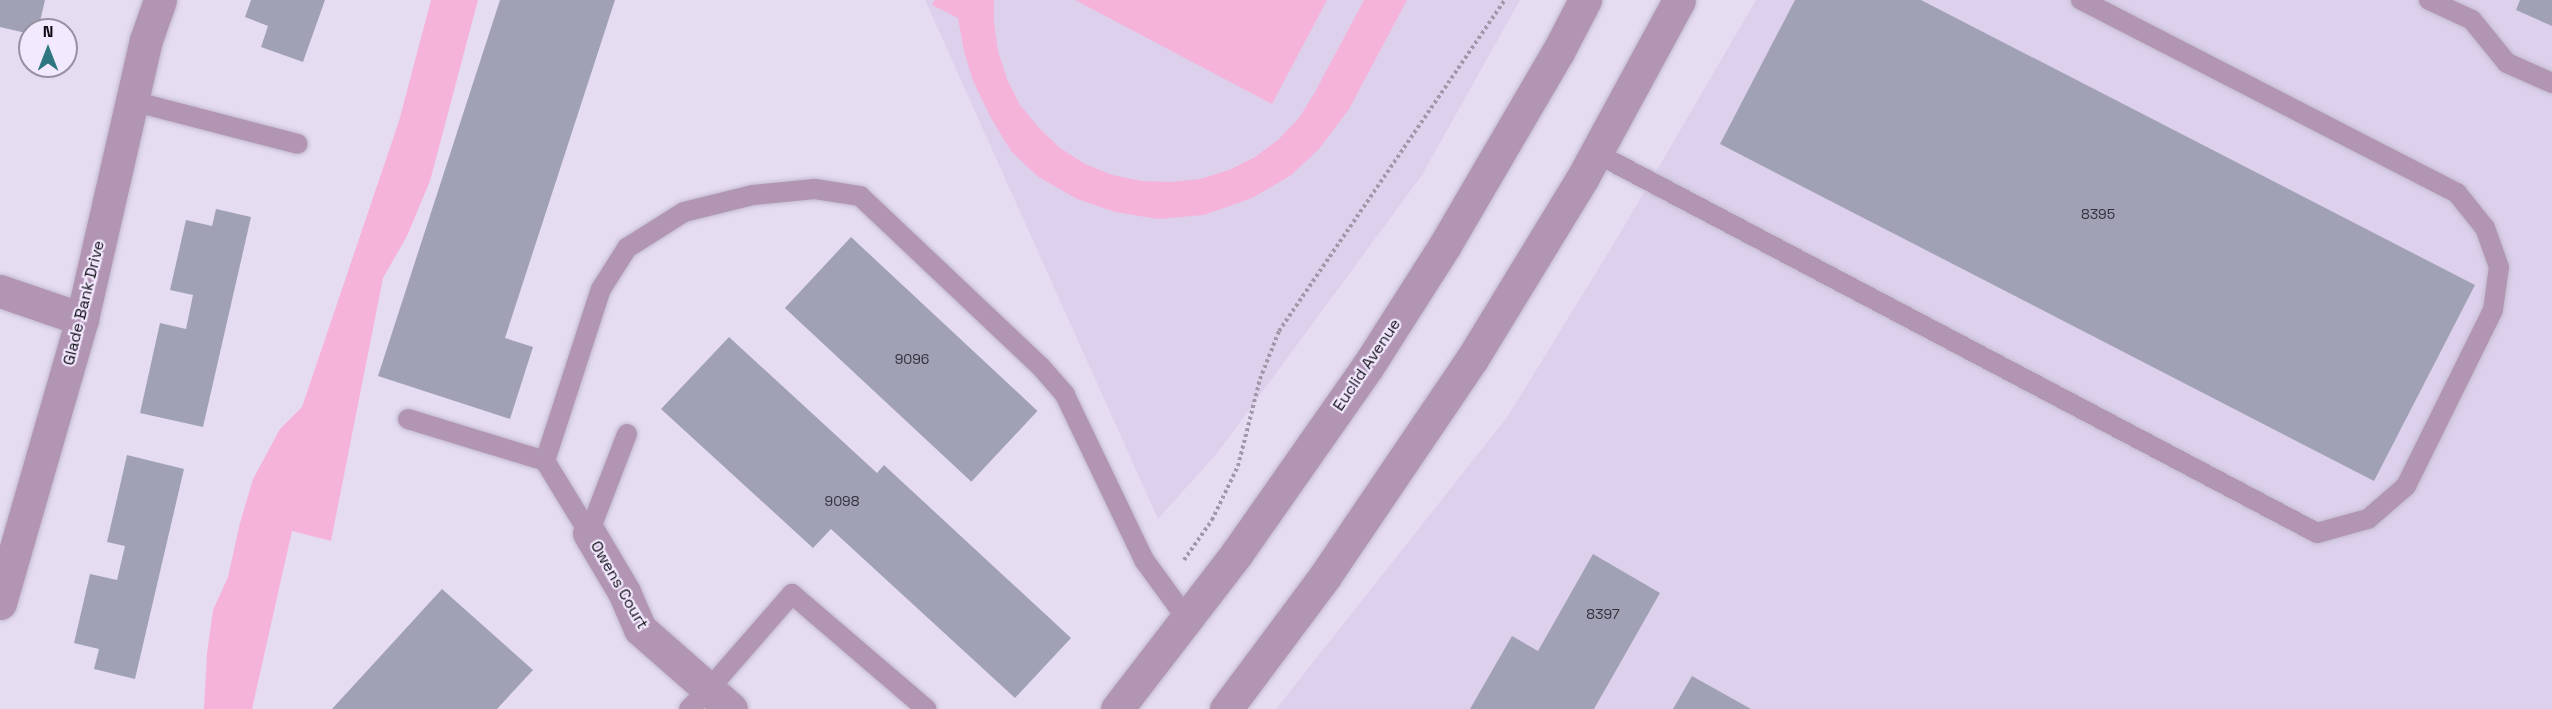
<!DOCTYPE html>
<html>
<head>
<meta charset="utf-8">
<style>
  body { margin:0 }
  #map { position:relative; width:2552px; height:709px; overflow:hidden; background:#e5dcf2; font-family:"Space Grotesk",sans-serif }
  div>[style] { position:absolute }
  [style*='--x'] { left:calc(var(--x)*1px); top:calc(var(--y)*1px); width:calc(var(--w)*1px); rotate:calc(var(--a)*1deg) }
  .built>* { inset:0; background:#dcd0ec }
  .green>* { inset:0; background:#f6b3da }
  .building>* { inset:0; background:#a1a1b6; transform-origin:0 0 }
  .path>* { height:4px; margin-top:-2px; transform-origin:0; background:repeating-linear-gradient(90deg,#9f98a9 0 3px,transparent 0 6px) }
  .roads { filter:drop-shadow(0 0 2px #c3bbce) drop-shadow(0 0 2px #c3bbce) }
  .service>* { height:20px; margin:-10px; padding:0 10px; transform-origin:10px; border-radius:10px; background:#b195b3 }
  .minor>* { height:33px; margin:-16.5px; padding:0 16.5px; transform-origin:16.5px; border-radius:16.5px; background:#b195b3 }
  .tertiary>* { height:33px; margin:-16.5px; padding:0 16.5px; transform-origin:16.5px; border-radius:16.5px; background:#b195b3 }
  span { translate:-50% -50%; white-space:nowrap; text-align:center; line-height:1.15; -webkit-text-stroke:4.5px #f2e9ff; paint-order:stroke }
  .number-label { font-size:14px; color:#33303b }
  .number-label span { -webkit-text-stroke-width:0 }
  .street-label { font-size:16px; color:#0e0b12 }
  .north { position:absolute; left:18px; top:18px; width:60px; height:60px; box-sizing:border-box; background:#f2e9ff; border:2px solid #9790a0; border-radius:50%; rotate:0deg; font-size:16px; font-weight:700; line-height:24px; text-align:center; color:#0e0b12 }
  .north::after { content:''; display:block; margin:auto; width:21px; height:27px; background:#2e7680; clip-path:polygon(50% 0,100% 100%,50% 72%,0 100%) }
</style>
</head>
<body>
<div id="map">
  <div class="built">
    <i style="clip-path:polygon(925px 0,1520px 0,1422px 175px,1218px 452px,1158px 519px)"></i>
    <i style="clip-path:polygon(1756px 0,2552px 0,2552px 709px,1276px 709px,1508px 416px,1619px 235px)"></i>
  </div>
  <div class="green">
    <i style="clip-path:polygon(431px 0,478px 0,430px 181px,407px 236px,383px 278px,331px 541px,292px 531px,252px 709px,204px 709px,207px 653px,213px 610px,228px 577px,240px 523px,253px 479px,280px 429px,302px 407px,399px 121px)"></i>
    <i style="clip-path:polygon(935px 0,994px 0,994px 22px,998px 51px,1007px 79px,1020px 105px,1039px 128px,1060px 148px,1085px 164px,1112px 175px,1142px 181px,1171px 182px,1200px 179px,1229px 170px,1255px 157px,1279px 139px,1299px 118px,1315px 92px,1364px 0,1407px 0,1349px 109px,1319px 149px,1290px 176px,1252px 198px,1204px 215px,1158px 219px,1115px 212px,1077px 199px,1037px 176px,1011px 151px,991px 118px,973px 81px,964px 51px,958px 18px,932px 5px)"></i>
    <i style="clip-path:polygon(1075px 0,1327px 0,1272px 104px)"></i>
  </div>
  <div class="building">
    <i style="clip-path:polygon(0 0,45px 0,38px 30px,30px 30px,30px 34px,0 27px)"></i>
    <i style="clip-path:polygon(251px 0,325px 0,303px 62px,261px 47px,268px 26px,245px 17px)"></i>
    <i style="clip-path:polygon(500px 0,615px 0,505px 338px,533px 347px,510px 419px,378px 376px)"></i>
    <i style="clip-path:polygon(1795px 0,1921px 0,2475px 285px,2374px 481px,1720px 144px)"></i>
    <i style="clip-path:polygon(2520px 0,2552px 0,2552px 26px,2516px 10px)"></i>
    <i style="clip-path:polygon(216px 209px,251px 217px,203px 427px,140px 413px,160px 323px,186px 329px,193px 295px,170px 290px,186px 220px,212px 226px)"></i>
    <i style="left:851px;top:237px;width:255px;height:97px;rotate:43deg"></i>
    <i style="clip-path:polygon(729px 337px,877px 473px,884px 465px,1071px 638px,1015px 698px,831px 529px,813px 548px,661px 409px)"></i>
    <i style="clip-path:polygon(127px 455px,184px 469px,135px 679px,94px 669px,99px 649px,74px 643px,90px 574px,117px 580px,125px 546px,107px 542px)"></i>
    <i style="clip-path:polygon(1593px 554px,1660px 593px,1594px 709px,1470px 709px,1512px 636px,1538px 651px)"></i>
    <i style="clip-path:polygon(442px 589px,533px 670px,497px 709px,332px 709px)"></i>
    <i style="clip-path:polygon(1692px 676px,1751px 709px,1673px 709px)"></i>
  </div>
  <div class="path">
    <i style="--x:1184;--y:560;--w:49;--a:-55"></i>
    <i style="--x:1212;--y:520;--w:60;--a:-64.3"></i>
    <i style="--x:1238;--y:466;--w:90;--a:-75.8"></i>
    <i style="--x:1260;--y:379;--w:52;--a:-68.4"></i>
    <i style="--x:1279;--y:331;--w:401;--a:-55.7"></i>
  </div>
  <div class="roads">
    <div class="service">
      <i style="--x:2429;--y:0;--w:47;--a:24.9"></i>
      <i style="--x:2472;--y:20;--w:55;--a:50.9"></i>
      <i style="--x:2507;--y:63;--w:49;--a:24"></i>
      <i style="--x:132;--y:101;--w:171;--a:14.5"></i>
      <i style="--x:1596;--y:153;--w:815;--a:27.79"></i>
      <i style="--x:2317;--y:533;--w:53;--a:-15.4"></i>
      <i style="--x:2368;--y:519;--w:50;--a:-41"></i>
      <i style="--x:2406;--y:486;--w:196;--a:-63.7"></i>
      <i style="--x:2493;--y:310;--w:43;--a:-82.1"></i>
      <i style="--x:2499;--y:267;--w:41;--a:-109.7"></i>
      <i style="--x:2485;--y:228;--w:45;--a:-128.7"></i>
      <i style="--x:2457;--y:193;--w:423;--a:-152.8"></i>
      <i style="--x:408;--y:419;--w:143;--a:17"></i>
      <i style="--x:545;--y:461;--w:84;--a:58.6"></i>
      <i style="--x:545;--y:461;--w:181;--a:-72"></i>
      <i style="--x:601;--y:289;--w:49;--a:-57.6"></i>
      <i style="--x:627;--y:248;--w:67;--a:-32.3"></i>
      <i style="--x:684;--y:212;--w:71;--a:-13.8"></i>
      <i style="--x:753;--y:195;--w:62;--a:-5.5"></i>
      <i style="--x:815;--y:189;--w:46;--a:8.8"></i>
      <i style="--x:860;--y:196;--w:249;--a:43.4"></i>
      <i style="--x:1041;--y:367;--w:37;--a:49"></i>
      <i style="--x:1065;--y:395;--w:183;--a:64.4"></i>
      <i style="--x:1144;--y:560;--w:73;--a:53.9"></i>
      <i style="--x:589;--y:533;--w:106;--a:-69"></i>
      <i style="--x:689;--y:709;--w:28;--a:-45"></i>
      <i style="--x:709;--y:689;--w:126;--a:-48.9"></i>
      <i style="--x:792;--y:594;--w:177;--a:40.6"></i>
    </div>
    <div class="minor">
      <i style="--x:0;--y:291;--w:87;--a:18.9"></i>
      <i style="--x:589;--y:533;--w:69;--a:59.3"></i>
      <i style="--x:624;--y:592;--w:40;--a:66.6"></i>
      <i style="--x:640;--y:629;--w:121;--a:41.3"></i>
      <i style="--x:0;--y:603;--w:296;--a:-73.9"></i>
      <i style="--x:82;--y:319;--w:286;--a:-77.1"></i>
      <i style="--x:146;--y:40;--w:42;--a:-70.7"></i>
    </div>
    <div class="tertiary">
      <i style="--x:1117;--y:709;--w:197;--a:-52.4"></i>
      <i style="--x:1237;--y:553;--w:228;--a:-55"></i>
      <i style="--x:1368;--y:366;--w:143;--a:-57.5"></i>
      <i style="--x:1445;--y:245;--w:224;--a:-59.7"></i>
      <i style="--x:1558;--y:52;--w:59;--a:-62.6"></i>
      <i style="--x:1226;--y:709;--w:166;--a:-53.3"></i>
      <i style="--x:1325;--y:576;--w:262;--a:-55.9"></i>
      <i style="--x:1472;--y:359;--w:213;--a:-58.6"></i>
      <i style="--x:1583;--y:177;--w:201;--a:-61.5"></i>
    </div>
  </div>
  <div class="number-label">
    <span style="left:2098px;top:214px">8395</span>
    <span style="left:912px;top:359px">9096</span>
    <span style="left:842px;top:501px">9098</span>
    <span style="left:1603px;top:614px">8397</span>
  </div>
  <div class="street-label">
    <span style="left:84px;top:303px;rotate:-76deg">Glade Bank Drive</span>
    <span style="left:1367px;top:365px;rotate:-56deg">Euclid Avenue</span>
    <span style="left:619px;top:585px;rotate:60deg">Owens Court</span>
  </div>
  <div class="north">N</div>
</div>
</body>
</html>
